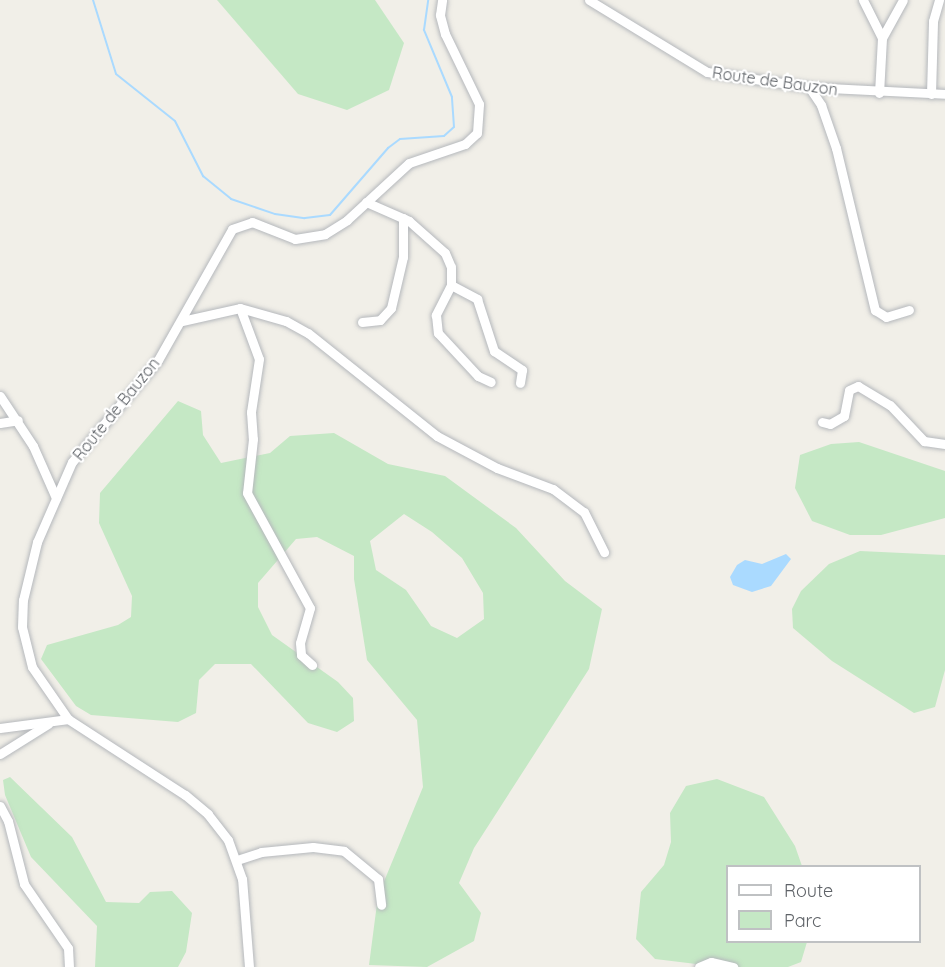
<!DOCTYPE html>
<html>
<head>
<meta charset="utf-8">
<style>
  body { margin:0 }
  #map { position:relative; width:945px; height:967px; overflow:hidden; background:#f1efe8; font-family:Quicksand,sans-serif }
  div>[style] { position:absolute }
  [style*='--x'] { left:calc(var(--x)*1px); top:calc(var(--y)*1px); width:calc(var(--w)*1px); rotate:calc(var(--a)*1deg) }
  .green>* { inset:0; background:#c5e8c5 }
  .water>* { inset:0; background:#aadaff }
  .stream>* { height:2px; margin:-1px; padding:0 1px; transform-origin:1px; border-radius:1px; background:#aadaff }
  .roads { filter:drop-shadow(0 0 2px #b5b8bc) drop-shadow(0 0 2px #b5b8bc) }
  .minor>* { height:9px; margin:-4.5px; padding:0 4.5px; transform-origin:4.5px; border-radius:4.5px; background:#fff }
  span { translate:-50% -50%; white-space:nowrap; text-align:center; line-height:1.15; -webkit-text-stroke:4.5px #fff; paint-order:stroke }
  .street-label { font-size:16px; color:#5f6368 }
  .legend { position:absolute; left:726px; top:865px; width:195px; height:78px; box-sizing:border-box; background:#fff; border:2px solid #bfc1c3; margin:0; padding:8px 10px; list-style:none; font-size:18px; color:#5f6368 }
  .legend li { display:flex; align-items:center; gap:12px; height:30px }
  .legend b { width:30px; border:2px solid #bfc1c3 }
</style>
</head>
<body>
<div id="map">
  <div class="green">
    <i style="clip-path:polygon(217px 0,375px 0,404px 43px,389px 90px,347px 110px,298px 94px)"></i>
    <i style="clip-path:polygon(evenodd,178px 401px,201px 411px,203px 435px,221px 463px,270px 453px,290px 436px,334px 433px,388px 464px,445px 476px,516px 528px,565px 581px,602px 609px,589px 669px,474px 848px,459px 883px,481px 913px,474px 941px,427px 967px,369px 965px,378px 896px,423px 787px,417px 720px,367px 660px,354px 579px,354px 556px,317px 537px,296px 539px,258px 583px,258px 607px,272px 635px,338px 682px,353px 698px,354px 721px,337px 732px,308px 723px,251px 664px,215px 664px,199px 680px,196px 713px,178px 722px,91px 715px,76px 706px,41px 659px,47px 645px,118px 625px,131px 617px,132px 596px,99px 523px,100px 493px,178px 401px,404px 514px,432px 532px,462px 558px,483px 593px,484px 619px,457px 638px,431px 626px,406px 590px,376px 570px,370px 541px,404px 514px)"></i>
    <i style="clip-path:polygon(859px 442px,945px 471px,945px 518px,881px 535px,850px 535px,812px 521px,795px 488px,800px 455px,831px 444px)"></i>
    <i style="clip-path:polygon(860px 551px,945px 555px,945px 670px,935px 707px,914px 713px,832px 661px,793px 628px,792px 609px,801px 591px,829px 564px)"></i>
    <i style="clip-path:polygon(10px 777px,72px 837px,106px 902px,139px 903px,150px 892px,172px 891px,192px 913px,186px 952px,178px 967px,95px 967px,97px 926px,31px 857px,5px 795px,3px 780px)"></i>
    <i style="clip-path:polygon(717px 779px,764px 797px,795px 846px,802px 866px,728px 866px,728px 942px,807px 942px,801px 962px,788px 967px,721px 967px,655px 959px,636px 939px,641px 892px,664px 865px,671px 842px,670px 813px,686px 786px)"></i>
  </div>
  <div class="water">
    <i style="clip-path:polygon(786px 554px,791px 559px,771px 586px,752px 592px,733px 585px,730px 577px,737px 565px,745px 560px,762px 564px)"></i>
  </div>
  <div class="stream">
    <i style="--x:93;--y:0;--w:77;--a:72.7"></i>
    <i style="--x:116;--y:74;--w:75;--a:38.5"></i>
    <i style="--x:175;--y:121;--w:62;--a:63"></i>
    <i style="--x:203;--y:176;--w:36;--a:39"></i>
    <i style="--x:231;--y:199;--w:46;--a:18.8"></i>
    <i style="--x:275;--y:214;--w:30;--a:8"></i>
    <i style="--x:305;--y:218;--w:25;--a:-7"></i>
    <i style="--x:330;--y:215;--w:89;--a:-49.1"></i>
    <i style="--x:388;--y:148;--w:15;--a:-37"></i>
    <i style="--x:400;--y:139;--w:44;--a:-3.9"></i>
    <i style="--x:444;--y:136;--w:13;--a:-42"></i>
    <i style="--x:454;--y:127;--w:30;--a:-94"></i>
    <i style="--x:452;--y:97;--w:73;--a:-112.7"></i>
    <i style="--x:424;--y:30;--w:30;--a:-82"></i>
  </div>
  <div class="roads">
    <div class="minor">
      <i style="--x:589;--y:0;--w:138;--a:31.4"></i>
      <i style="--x:707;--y:72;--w:103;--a:8.4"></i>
      <i style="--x:809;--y:87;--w:136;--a:2.9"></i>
      <i style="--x:863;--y:0;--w:42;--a:63.4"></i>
      <i style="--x:882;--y:38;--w:55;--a:93.1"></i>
      <i style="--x:882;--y:38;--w:43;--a:-61.1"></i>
      <i style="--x:809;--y:87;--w:22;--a:56"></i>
      <i style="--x:821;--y:105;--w:46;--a:70.8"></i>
      <i style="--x:836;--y:148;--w:167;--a:76.5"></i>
      <i style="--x:875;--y:310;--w:13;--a:32"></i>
      <i style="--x:886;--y:317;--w:24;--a:-17"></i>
      <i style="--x:931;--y:94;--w:73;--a:-88.4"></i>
      <i style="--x:933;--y:21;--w:22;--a:-74"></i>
      <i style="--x:366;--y:202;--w:47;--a:23.8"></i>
      <i style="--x:409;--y:221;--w:48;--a:41.6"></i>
      <i style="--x:445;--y:253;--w:15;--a:67"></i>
      <i style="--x:451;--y:267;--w:18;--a:90"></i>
      <i style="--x:451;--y:285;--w:34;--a:117"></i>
      <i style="--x:436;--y:315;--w:18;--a:84"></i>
      <i style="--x:438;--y:333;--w:59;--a:47.1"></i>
      <i style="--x:478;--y:376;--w:14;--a:25"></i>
      <i style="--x:451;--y:285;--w:30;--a:28"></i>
      <i style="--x:477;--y:299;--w:55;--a:71.9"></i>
      <i style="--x:494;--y:351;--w:34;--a:34"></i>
      <i style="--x:522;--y:370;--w:13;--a:99"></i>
      <i style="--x:240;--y:308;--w:54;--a:69.6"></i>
      <i style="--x:259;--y:359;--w:54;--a:98.6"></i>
      <i style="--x:251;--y:412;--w:27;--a:86"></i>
      <i style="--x:253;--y:439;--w:54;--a:96.3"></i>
      <i style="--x:247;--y:493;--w:131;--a:61.3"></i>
      <i style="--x:310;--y:608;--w:36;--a:106"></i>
      <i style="--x:300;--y:643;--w:12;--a:85"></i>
      <i style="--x:301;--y:655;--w:15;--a:42"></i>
      <i style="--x:182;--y:321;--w:59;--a:-12.6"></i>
      <i style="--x:240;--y:308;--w:48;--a:15.8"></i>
      <i style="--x:286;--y:321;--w:25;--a:29"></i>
      <i style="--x:308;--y:333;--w:165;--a:38.6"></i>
      <i style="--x:437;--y:436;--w:68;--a:28.1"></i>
      <i style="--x:497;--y:468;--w:60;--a:20.6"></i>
      <i style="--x:553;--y:489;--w:39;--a:37"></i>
      <i style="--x:584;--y:512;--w:45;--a:63.4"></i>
      <i style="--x:362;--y:322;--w:18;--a:-6"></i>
      <i style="--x:380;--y:320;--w:16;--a:-47"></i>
      <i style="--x:391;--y:308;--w:52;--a:-76.8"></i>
      <i style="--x:403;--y:257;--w:39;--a:-90"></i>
      <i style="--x:0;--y:396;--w:60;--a:56.6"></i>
      <i style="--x:33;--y:446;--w:57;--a:66.1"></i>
      <i style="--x:822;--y:422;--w:8;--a:14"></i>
      <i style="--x:830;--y:424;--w:16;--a:-30"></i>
      <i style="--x:844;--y:416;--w:26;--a:-79"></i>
      <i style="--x:849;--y:390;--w:10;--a:-24"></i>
      <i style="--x:858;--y:386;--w:37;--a:31"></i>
      <i style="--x:890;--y:405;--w:50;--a:46.6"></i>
      <i style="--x:924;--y:441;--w:21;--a:8"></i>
      <i style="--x:0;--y:423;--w:18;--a:-9"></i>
      <i style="--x:0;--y:728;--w:69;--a:-7.5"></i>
      <i style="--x:0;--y:754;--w:57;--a:-32"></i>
      <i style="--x:0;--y:806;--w:17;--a:62"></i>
      <i style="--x:8;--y:821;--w:65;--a:75.7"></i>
      <i style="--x:24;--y:884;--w:78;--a:55.5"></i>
      <i style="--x:68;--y:948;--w:19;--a:87"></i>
      <i style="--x:237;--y:860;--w:25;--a:-18"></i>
      <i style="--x:261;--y:852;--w:52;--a:-5.5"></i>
      <i style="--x:313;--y:847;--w:31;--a:7"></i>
      <i style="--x:344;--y:851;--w:44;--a:39.5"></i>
      <i style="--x:378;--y:879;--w:26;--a:83"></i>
      <i style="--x:249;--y:967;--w:88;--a:-94.5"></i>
      <i style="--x:242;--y:879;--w:41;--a:-109.7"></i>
      <i style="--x:228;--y:840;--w:33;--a:-128"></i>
      <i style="--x:208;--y:814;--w:30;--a:-140"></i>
      <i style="--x:185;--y:795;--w:140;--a:-147"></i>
      <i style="--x:68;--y:719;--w:63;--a:-124.7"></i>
      <i style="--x:32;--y:667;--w:41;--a:-104"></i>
      <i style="--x:22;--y:627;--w:27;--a:-88"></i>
      <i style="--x:23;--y:600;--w:60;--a:-76.4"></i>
      <i style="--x:37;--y:542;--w:87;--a:-66.4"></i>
      <i style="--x:72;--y:462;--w:133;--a:-49.9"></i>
      <i style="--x:158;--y:360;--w:150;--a:-60.5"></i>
      <i style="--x:232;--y:229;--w:21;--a:-19"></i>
      <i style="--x:252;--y:222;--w:46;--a:21.6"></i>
      <i style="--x:295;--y:239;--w:30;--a:-9"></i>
      <i style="--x:325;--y:234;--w:26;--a:-32"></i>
      <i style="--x:347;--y:220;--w:84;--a:-42.6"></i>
      <i style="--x:409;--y:163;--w:59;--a:-18.7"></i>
      <i style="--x:465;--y:144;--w:16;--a:-43"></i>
      <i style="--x:477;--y:133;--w:29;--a:-86"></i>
      <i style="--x:479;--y:104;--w:78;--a:-115.9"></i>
      <i style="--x:445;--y:34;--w:20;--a:-105"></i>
      <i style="--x:440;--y:15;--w:15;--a:-82"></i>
      <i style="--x:699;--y:967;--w:13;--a:-23"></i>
      <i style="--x:711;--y:962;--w:23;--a:13"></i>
    </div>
  </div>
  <div class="street-label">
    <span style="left:775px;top:81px;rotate:8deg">Route de Bauzon</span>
    <span style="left:116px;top:409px;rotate:-51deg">Route de Bauzon</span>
  </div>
  <ul class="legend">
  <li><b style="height:8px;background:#fff"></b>Route</li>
  <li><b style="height:16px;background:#c5e8c5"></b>Parc</li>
  </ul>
</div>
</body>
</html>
